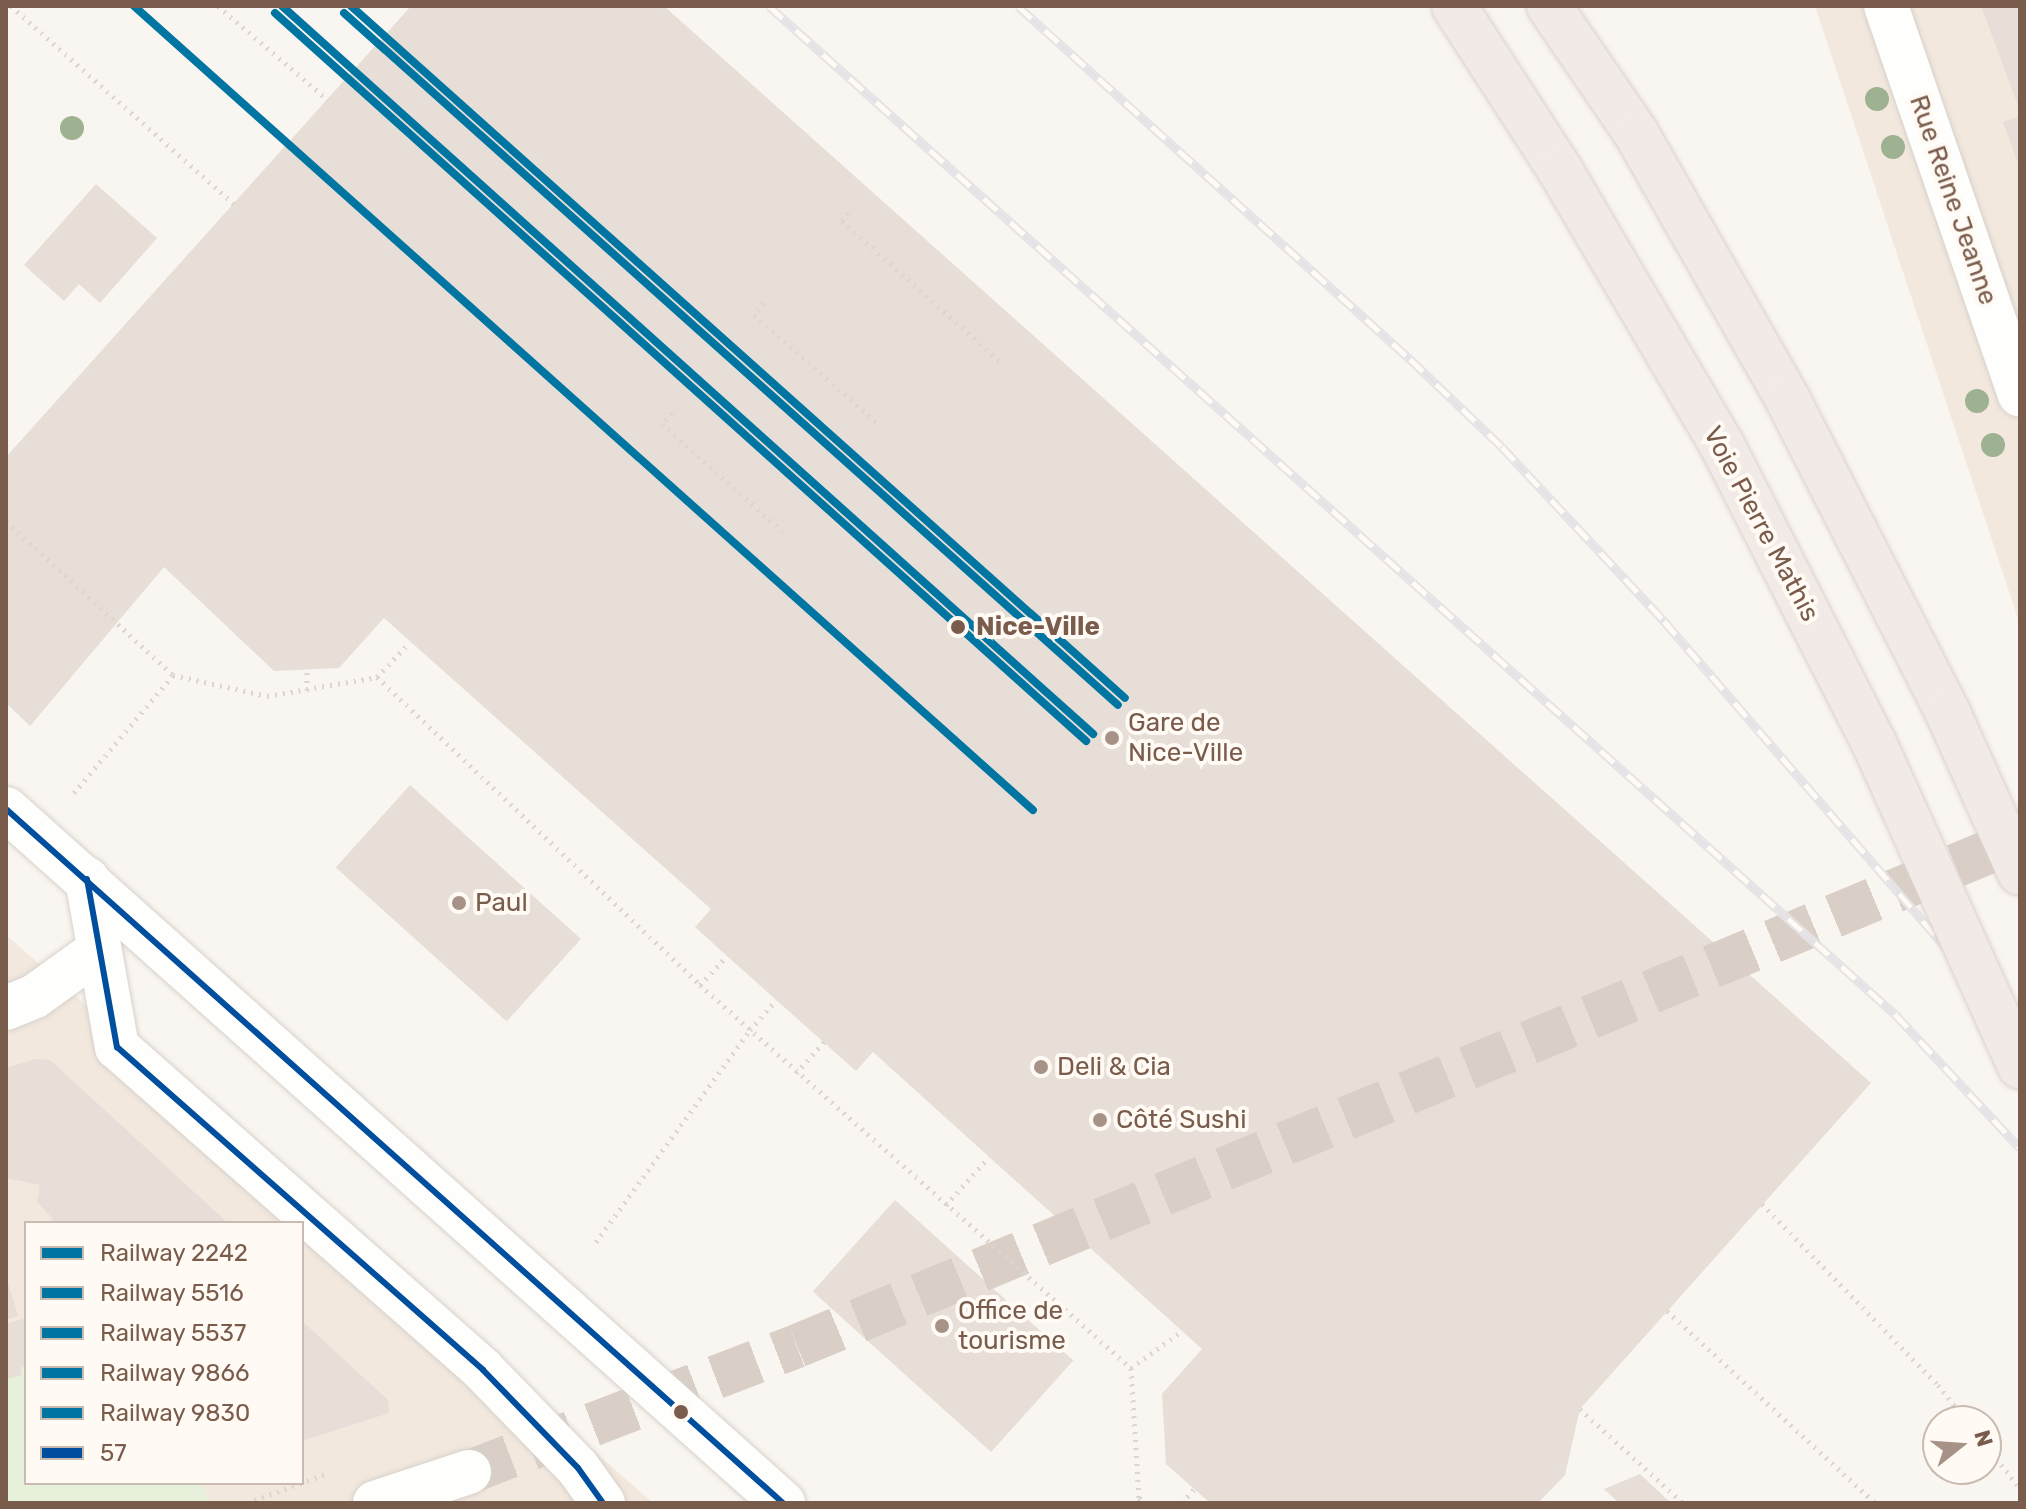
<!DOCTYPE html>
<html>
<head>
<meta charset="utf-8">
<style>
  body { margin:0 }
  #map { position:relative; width:2026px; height:1509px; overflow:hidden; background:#f9f5f0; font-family:Rubik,sans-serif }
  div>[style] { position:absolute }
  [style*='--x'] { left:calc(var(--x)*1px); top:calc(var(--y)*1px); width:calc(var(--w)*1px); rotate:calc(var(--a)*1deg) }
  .residential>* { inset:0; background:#f2e8de }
  .green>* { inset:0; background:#e7f0db }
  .building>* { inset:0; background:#e6ded7; transform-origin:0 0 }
  .minor-tunnel>* { height:44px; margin-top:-22px; transform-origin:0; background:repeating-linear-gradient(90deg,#d9cfc7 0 44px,transparent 0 66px) }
  .path>* { height:5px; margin-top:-2.5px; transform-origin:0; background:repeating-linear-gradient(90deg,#dcd5d0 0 2px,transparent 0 8px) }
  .roads { filter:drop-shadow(0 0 2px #d7d1cb) drop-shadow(0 0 2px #d7d1cb) }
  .minor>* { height:44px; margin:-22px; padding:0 22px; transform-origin:22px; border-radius:22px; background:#fefefd }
  .rail>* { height:9px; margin-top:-4.5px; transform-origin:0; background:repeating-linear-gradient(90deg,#fffaf3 0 18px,#e6e3e7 0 36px); box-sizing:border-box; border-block:2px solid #e6e3e7 }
  .bridges { filter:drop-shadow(0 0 2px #dad1cc) drop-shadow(0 0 2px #dad1cc) }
  .highway-bridge>* { height:44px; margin:-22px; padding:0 22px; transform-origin:22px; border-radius:22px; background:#f2eae7 }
  .bus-1>* { height:6px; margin:-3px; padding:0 3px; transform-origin:3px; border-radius:3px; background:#004f9e }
  .rail-1>* { height:8px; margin:-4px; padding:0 4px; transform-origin:4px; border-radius:4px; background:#0075a1 }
  .rail-2>* { height:8px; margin:-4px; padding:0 4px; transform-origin:4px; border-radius:4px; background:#0075a1 }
  .rail-3>* { height:8px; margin:-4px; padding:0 4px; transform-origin:4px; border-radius:4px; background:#0075a1 }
  .rail-4>* { height:8px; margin:-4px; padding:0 4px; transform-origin:4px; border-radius:4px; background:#0075a1 }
  .rail-5>* { height:8px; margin:-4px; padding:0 4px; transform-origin:4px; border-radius:4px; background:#0075a1 }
  .trees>* { width:24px; height:24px; margin:-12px; border-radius:50%; background:#9eb190 }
  .dots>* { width:22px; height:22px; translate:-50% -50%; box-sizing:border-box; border:4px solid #fffaf3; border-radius:50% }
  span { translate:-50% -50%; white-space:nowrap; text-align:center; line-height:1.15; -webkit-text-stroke:8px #fffaf3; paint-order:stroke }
  .street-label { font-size:26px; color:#7a5c4d }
  .stop-label { font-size:26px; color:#7a5c4d; font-weight:700 }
  .left { translate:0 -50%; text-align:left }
  .poi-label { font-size:26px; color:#7a5c4d }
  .frame { position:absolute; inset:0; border:8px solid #7a5c4d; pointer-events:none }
  .legend { position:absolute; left:24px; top:1221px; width:280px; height:264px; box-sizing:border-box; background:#fffaf3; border:2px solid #cabbb1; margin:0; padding:10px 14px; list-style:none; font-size:24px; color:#7a5c4d }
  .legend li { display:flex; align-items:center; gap:16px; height:40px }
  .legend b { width:40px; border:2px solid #cabbb1 }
  .north { position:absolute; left:1922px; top:1405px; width:80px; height:80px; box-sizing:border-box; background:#fffaf3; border:2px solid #cabbb1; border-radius:50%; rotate:73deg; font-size:22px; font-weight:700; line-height:32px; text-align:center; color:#7a5c4d }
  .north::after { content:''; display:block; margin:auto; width:28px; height:36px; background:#a69286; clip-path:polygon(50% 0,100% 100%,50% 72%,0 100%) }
</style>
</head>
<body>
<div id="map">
  <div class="residential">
    <i style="clip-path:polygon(1815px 6px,2020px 6px,2020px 625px)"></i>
    <i style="clip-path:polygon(evenodd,6px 935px,653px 1503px,6px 1503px,6px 935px,26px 1223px,302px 1223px,302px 1483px,26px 1483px,26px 1223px)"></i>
  </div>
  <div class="green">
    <i style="clip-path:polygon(26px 1366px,26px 1483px,203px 1483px,209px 1501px,6px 1503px,6px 1379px,22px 1375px,20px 1368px)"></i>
  </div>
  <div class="building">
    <i style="clip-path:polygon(411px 6px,664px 6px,1871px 1083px,1580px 1409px,1565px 1475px,1538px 1503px,1210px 1503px,1166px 1464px,1162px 1394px,1202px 1349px,873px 1052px,856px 1071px,727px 956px,695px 927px,711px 909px,384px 618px,339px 668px,274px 671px,164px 567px,30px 726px,6px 703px,6px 457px)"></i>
    <i style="clip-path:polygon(1981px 6px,2020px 6px,2020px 111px)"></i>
    <i style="clip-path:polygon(2020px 116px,2020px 169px,2003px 122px)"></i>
    <i style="clip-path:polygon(96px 184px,157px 238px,100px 303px,79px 284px,64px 301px,24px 265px)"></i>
    <i style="left:410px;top:785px;width:230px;height:111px;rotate:42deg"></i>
    <i style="clip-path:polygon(36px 1059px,50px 1060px,228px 1223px,50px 1223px,53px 1219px,37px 1202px,40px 1185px,6px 1178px,6px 1068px)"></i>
    <i style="left:895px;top:1200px;width:240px;height:123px;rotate:42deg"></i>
    <i style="clip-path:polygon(6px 1276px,18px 1316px,6px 1320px)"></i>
    <i style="clip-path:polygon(26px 1318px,26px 1366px,20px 1368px,22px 1375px,6px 1379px,6px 1324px)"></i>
    <i style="clip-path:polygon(302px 1321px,388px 1400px,389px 1413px,302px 1441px)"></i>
    <i style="clip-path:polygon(1640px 1474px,1671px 1503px,1619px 1503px,1604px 1489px)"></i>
  </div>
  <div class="minor-tunnel">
    <i style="--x:469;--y:1472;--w:351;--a:-21"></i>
    <i style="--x:797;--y:1346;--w:1324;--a:-22.52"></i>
  </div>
  <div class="path">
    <i style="--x:11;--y:6;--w:298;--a:41.6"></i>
    <i style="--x:218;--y:6;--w:145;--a:40.5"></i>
    <i style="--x:848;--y:213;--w:10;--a:127"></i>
    <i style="--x:842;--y:221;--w:214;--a:41.6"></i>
    <i style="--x:764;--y:303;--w:16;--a:130"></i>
    <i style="--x:754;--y:315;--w:167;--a:41.3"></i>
    <i style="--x:672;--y:413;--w:15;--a:132"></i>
    <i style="--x:662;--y:424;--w:161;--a:41.7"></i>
    <i style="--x:6;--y:521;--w:227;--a:42.7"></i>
    <i style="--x:377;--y:677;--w:446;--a:43.6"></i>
    <i style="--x:700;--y:985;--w:577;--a:41.63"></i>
    <i style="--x:1131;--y:1368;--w:130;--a:86.5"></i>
    <i style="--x:1139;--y:1498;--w:7;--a:45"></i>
    <i style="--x:307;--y:690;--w:21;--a:-90"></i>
    <i style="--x:74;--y:793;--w:154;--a:-50"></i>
    <i style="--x:173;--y:675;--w:96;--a:12.6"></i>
    <i style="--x:267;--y:696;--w:112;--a:-9.8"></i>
    <i style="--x:377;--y:677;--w:48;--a:-46.7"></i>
    <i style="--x:700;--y:985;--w:40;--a:-47"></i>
    <i style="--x:796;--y:1073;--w:42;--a:-47.9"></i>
    <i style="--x:1762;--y:1204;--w:252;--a:45.8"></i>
    <i style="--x:1938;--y:1385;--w:46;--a:51.1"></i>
    <i style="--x:946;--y:1205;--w:64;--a:-48.1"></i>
    <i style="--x:596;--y:1242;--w:262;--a:-54"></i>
    <i style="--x:750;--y:1030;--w:40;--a:-49"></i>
    <i style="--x:1667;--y:1311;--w:283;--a:42.7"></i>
    <i style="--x:1131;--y:1368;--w:63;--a:-36"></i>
    <i style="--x:1580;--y:1409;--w:139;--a:42.4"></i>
    <i style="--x:1986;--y:1446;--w:54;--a:51"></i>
    <i style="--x:247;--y:1503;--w:84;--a:-20.2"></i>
    <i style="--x:1182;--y:1503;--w:18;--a:-49"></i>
  </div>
  <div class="roads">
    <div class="minor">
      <i style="--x:1886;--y:6;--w:411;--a:71"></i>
      <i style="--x:6;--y:809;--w:1042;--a:41.77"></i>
      <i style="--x:87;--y:879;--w:171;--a:79.9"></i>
      <i style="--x:117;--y:1047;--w:488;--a:41.4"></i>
      <i style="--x:483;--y:1370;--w:136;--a:45.9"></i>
      <i style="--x:578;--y:1468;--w:43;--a:54.5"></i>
      <i style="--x:6;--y:1008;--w:31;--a:-22"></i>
      <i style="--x:35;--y:996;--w:79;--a:-35.7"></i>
      <i style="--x:375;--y:1503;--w:99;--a:-18.3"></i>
    </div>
  </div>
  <div class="rail">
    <i style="--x:769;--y:6;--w:1511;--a:41.84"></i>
    <i style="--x:1895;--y:1014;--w:183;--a:47"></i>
    <i style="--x:1018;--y:6;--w:528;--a:42"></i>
    <i style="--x:1410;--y:359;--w:127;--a:43.7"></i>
    <i style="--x:1502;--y:447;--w:238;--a:47"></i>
    <i style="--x:1664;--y:621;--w:462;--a:49.2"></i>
    <i style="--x:1966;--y:971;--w:88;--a:52"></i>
  </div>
  <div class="bridges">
    <div class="highway-bridge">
      <i style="--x:1454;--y:6;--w:195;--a:57.1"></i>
      <i style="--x:1560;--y:170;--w:317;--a:59.5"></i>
      <i style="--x:1721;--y:443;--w:337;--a:63"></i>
      <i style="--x:1874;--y:743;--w:355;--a:65.7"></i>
      <i style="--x:1549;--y:6;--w:154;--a:55.6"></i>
      <i style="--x:1636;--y:133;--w:307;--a:60.3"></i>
      <i style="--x:1788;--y:400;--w:352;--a:62.9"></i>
      <i style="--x:1948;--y:713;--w:175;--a:65.8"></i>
    </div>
  </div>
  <div class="bus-1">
    <i style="--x:6;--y:809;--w:1042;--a:41.77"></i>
    <i style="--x:87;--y:879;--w:171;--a:79.9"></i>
    <i style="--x:117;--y:1047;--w:488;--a:41.4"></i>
    <i style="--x:483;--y:1370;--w:136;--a:45.9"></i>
    <i style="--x:578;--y:1468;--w:43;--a:54.5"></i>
  </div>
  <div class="rail-1">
    <i style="--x:282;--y:6;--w:1090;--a:41.91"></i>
  </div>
  <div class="rail-2">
    <i style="--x:275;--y:13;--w:1090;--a:41.91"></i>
  </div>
  <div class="rail-3">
    <i style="--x:351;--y:6;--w:1038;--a:41.8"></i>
  </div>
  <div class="rail-4">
    <i style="--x:134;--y:6;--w:1206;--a:41.81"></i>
  </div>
  <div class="rail-5">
    <i style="--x:344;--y:13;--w:1038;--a:41.8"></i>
  </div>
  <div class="trees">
    <i style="left:1877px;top:99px"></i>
    <i style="left:72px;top:128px"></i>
    <i style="left:1893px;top:147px"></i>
    <i style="left:1977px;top:401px"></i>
    <i style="left:1993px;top:445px"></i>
  </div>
  <div class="dots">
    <i style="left:958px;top:627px;background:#7a5c4d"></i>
    <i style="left:1112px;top:738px;background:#a69286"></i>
    <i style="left:459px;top:903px;background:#a69286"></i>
    <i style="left:1041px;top:1067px;background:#a69286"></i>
    <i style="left:1100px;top:1120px;background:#a69286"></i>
    <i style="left:942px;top:1326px;background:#a69286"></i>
    <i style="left:681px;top:1412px;background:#7a5c4d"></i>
  </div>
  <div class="street-label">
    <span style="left:1953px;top:200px;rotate:71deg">Rue Reine Jeanne</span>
    <span style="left:1761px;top:524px;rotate:62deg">Voie Pierre Mathis</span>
  </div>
  <div class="stop-label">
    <span class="left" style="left:976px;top:627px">Nice-Ville</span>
  </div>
  <div class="poi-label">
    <span class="left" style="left:1128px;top:738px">Gare de<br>Nice-Ville</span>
    <span class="left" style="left:475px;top:903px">Paul</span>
    <span class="left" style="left:1057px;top:1067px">Deli &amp; Cia</span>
    <span class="left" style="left:1116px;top:1120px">Côté Sushi</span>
    <span class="left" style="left:958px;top:1326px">Office de<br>tourisme</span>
  </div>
  <div class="frame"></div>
  <ul class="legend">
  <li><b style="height:10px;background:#0075a1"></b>Railway 2242</li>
  <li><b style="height:10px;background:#0075a1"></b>Railway 5516</li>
  <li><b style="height:10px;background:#0075a1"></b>Railway 5537</li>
  <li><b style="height:10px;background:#0075a1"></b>Railway 9866</li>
  <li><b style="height:10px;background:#0075a1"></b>Railway 9830</li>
  <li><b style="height:10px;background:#004f9e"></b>57</li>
  </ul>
  <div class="north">N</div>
</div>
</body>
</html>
